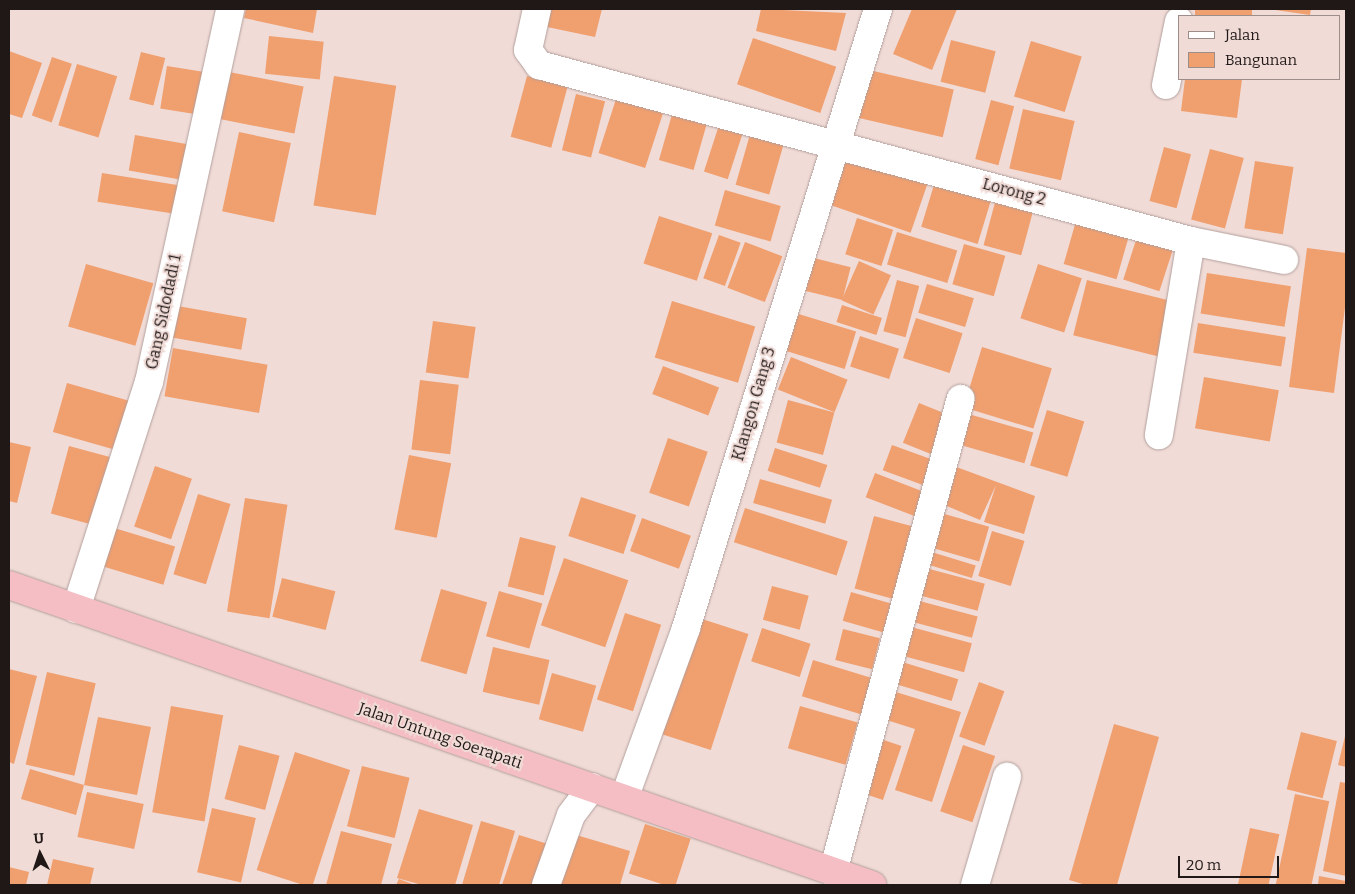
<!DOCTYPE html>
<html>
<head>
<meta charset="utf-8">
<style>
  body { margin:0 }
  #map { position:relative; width:1355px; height:894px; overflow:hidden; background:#f0dbd7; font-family:Bitter,serif }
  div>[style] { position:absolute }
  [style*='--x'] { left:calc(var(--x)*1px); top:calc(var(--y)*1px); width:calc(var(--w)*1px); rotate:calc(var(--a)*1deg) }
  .building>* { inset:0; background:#f09f6f; transform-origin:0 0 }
  .roads { filter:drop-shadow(0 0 1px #b29f9b) drop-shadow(0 0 1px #b29f9b) }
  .minor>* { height:28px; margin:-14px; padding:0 14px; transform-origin:14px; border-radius:14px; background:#fff }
  .trunk>* { height:28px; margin:-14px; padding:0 14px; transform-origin:14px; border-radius:14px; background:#f4bec4 }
  span { translate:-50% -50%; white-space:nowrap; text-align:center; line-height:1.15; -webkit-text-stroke:4px #f0dbd7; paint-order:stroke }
  .street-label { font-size:16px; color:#1f1816 }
  .frame { position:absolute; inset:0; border:10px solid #1f1816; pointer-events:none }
  .legend { position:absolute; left:1178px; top:15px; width:162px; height:65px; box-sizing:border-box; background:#f0dbd7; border:1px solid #9c8d8a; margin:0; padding:6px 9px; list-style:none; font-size:15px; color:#1f1816 }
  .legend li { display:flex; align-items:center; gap:10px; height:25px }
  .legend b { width:25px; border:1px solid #9c8d8a }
  .north { position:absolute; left:15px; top:829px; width:50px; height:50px; -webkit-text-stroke:4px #f0dbd7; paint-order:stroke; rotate:356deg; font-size:14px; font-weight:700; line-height:20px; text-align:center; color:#1f1816 }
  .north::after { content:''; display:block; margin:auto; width:18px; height:22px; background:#1f1816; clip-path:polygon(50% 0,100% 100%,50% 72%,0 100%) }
  .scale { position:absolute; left:1178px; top:856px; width:101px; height:22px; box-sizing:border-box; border:2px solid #1f1816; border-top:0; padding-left:6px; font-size:15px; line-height:18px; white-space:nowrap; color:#1f1816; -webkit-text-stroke:4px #f0dbd7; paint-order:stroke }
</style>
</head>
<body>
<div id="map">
  <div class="building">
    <i style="clip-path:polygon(246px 9px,317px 9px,313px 33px,244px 18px)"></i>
    <i style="clip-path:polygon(551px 9px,602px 9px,595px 37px,547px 27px)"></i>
    <i style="clip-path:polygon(761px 9px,846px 13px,836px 51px,756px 31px)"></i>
    <i style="clip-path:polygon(912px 9px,957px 9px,932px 70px,893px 54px)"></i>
    <i style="left:1195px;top:9px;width:57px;height:7px"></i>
    <i style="clip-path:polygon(1269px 9px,1311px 9px,1310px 15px)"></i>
    <i style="left:269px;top:36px;width:55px;height:38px;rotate:6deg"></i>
    <i style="left:753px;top:38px;width:88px;height:49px;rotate:19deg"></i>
    <i style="left:951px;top:40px;width:46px;height:43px;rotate:14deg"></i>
    <i style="left:1031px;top:41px;width:53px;height:58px;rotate:17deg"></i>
    <i style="clip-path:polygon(9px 51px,42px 63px,22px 118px,9px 114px)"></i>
    <i style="left:141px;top:52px;width:25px;height:49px;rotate:14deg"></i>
    <i style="left:52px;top:57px;width:21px;height:62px;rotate:19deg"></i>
    <i style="left:77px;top:64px;width:42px;height:64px;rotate:17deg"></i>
    <i style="left:167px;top:66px;width:38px;height:43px;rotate:9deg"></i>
    <i style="left:869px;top:70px;width:87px;height:49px;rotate:13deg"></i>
    <i style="left:229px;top:72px;width:76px;height:48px;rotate:11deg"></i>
    <i style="left:334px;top:76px;width:63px;height:131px;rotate:9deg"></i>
    <i style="left:527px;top:76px;width:42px;height:63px;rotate:15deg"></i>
    <i style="clip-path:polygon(1185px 79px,1242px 79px,1237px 118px,1181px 111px)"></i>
    <i style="left:618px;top:93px;width:49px;height:63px;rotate:18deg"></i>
    <i style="left:576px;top:94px;width:30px;height:58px;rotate:14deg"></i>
    <i style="left:991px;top:100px;width:24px;height:61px;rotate:15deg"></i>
    <i style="left:1023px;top:109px;width:53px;height:61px;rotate:13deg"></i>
    <i style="left:673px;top:111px;width:36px;height:51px;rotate:16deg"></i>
    <i style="left:720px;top:122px;width:25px;height:52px;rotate:18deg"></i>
    <i style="left:751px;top:131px;width:35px;height:56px;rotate:16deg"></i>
    <i style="left:239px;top:132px;width:53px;height:81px;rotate:12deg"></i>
    <i style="left:135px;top:135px;width:55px;height:36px;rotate:10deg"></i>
    <i style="left:1164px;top:147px;width:28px;height:56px;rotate:15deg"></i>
    <i style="left:1210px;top:149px;width:35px;height:73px;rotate:15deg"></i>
    <i style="left:845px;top:153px;width:88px;height:54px;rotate:19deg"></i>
    <i style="left:1255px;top:161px;width:39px;height:68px;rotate:9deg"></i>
    <i style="left:102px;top:173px;width:81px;height:29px;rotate:9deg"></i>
    <i style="left:937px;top:175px;width:59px;height:54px;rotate:17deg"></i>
    <i style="left:725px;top:190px;width:58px;height:37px;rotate:16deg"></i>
    <i style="left:997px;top:195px;width:39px;height:52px;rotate:15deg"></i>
    <i style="left:1078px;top:214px;width:55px;height:52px;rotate:16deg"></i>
    <i style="left:659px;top:216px;width:56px;height:50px;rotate:18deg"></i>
    <i style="left:857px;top:218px;width:38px;height:38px;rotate:18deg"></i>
    <i style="left:1139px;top:231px;width:38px;height:51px;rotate:18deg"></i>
    <i style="left:897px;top:232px;width:63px;height:34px;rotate:17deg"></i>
    <i style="left:719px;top:235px;width:23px;height:46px;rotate:20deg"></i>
    <i style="left:745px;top:242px;width:40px;height:49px;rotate:21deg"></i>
    <i style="left:964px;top:244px;width:43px;height:42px;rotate:16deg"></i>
    <i style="clip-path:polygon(1307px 248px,1346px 253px,1346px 300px,1334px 393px,1289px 387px)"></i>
    <i style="left:806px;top:256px;width:46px;height:34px;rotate:14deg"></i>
    <i style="left:859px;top:261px;width:35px;height:43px;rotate:24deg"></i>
    <i style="left:86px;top:264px;width:70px;height:65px;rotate:16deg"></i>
    <i style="left:1038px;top:264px;width:46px;height:57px;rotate:18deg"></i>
    <i style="left:1207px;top:273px;width:85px;height:41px;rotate:9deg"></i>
    <i style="left:897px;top:280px;width:23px;height:53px;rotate:15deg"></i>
    <i style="left:1087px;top:280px;width:87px;height:57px;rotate:14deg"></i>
    <i style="left:927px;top:284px;width:49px;height:30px;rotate:17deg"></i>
    <i style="left:672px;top:301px;width:87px;height:59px;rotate:17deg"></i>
    <i style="left:172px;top:305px;width:76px;height:32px;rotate:10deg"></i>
    <i style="left:842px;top:305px;width:42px;height:18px;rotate:18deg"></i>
    <i style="left:792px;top:312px;width:67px;height:39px;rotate:17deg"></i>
    <i style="left:916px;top:318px;width:49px;height:42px;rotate:18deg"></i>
    <i style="left:433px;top:321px;width:43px;height:52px;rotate:8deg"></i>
    <i style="left:1198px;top:323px;width:89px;height:30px;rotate:9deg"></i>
    <i style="left:860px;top:336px;width:41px;height:32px;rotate:18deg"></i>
    <i style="left:982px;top:347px;width:73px;height:63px;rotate:17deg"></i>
    <i style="left:173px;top:348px;width:96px;height:49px;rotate:10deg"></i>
    <i style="left:791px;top:357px;width:61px;height:35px;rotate:22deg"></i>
    <i style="left:663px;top:366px;width:60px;height:30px;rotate:21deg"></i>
    <i style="left:1204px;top:377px;width:76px;height:52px;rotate:10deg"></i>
    <i style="left:420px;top:380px;width:39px;height:70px;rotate:7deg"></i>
    <i style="left:67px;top:383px;width:69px;height:51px;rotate:16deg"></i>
    <i style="left:788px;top:400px;width:48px;height:44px;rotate:15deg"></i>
    <i style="left:919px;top:403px;width:38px;height:43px;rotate:22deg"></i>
    <i style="left:1047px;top:410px;width:39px;height:58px;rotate:17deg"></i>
    <i style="left:965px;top:413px;width:71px;height:32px;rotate:16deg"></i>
    <i style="left:668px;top:438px;width:42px;height:58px;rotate:19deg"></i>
    <i style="clip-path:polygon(9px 442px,31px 447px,17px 503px,9px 501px)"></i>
    <i style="left:892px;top:445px;width:47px;height:27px;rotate:20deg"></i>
    <i style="left:69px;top:446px;width:48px;height:70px;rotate:15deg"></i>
    <i style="left:775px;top:448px;width:55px;height:24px;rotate:18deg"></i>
    <i style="left:409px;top:455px;width:43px;height:76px;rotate:11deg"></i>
    <i style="clip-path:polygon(951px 465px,1035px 496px,1024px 534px,984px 522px,996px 485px,980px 520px,935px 501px)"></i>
    <i style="left:155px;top:466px;width:39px;height:64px;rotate:19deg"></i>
    <i style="left:875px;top:473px;width:59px;height:26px;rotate:21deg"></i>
    <i style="left:760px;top:479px;width:75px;height:25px;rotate:16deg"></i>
    <i style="left:198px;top:494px;width:34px;height:84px;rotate:17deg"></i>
    <i style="left:581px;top:497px;width:58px;height:41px;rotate:18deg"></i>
    <i style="left:245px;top:498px;width:43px;height:115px;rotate:9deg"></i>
    <i style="left:745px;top:508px;width:108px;height:36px;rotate:18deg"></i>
    <i style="left:941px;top:513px;width:50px;height:36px;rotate:16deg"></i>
    <i style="left:874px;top:516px;width:51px;height:75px;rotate:15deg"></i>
    <i style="left:642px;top:518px;width:52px;height:35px;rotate:20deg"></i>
    <i style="left:111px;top:527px;width:67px;height:40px;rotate:17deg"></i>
    <i style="left:992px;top:531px;width:34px;height:47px;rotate:17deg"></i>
    <i style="left:520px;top:537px;width:37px;height:51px;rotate:14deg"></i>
    <i style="left:925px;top:550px;width:53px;height:13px;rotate:17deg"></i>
    <i style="left:564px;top:558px;width:68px;height:71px;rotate:19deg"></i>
    <i style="left:922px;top:567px;width:65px;height:28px;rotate:15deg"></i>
    <i style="left:282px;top:578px;width:55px;height:40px;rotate:14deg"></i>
    <i style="left:772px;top:586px;width:38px;height:35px;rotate:15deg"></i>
    <i style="left:441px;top:589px;width:48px;height:75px;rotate:16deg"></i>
    <i style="left:499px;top:591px;width:45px;height:47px;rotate:16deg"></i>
    <i style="left:851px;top:592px;width:56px;height:30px;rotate:16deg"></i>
    <i style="left:912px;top:599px;width:68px;height:22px;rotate:15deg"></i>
    <i style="left:625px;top:613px;width:38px;height:91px;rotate:18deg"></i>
    <i style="left:699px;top:618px;width:52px;height:122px;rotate:18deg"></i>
    <i style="left:911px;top:627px;width:63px;height:30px;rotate:15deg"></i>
    <i style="left:762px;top:628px;width:51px;height:35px;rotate:18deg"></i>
    <i style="left:843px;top:629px;width:38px;height:32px;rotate:14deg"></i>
    <i style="left:493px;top:647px;width:58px;height:46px;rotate:13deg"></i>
    <i style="left:813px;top:660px;width:64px;height:38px;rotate:17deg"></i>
    <i style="left:899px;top:661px;width:62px;height:23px;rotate:17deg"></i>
    <i style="clip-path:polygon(9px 669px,37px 676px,14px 764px,9px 762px)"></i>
    <i style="left:47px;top:672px;width:50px;height:95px;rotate:13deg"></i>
    <i style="left:552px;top:673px;width:46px;height:48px;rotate:16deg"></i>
    <i style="left:979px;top:682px;width:27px;height:58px;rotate:20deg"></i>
    <i style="clip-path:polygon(886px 689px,961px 712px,932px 802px,895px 790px,915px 729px,877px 717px)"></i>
    <i style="left:171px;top:706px;width:53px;height:108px;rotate:10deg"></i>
    <i style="left:800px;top:706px;width:60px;height:44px;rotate:16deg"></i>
    <i style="clip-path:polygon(98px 717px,151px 727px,137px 795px,84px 785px,76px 815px,21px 799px,30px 769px,84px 785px)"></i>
    <i style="clip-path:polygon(1114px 724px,1159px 737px,1117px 885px,1086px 885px,1069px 880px)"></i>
    <i style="left:1301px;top:732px;width:37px;height:59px;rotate:14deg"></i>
    <i style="clip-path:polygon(1346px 732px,1346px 767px,1338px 765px)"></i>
    <i style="left:875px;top:737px;width:28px;height:57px;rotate:19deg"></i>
    <i style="left:239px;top:745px;width:42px;height:56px;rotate:15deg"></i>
    <i style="left:963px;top:745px;width:34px;height:70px;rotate:19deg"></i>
    <i style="left:295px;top:752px;width:58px;height:124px;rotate:18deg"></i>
    <i style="left:362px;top:766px;width:49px;height:62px;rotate:14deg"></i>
    <i style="clip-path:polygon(1340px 782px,1346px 783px,1346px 876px,1323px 871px)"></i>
    <i style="left:87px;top:792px;width:58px;height:46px;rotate:12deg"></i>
    <i style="left:1295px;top:794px;width:35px;height:94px;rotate:12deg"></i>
    <i style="left:212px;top:808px;width:45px;height:66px;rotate:13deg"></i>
    <i style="clip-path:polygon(419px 809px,473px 825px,455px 885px,422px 885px,397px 878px)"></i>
    <i style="clip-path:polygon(481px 821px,515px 831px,499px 885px,462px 885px)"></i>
    <i style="left:645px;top:824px;width:48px;height:52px;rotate:18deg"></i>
    <i style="left:1250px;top:828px;width:30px;height:58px;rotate:12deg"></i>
    <i style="clip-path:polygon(341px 831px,392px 844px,381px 885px,326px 885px)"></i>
    <i style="clip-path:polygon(573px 834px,630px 851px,620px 885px,557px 885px)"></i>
    <i style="clip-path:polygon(519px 835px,548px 844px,534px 885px,502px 885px)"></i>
    <i style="clip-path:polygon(53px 859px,94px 868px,90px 885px,47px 885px)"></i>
    <i style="clip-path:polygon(9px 867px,29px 872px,26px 885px,9px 885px)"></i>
    <i style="clip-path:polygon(1319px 876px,1346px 881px,1346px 885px,1318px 885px)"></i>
    <i style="clip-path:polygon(399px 879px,415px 885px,396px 885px)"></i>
  </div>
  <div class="roads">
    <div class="minor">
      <i style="--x:537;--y:9;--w:42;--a:102.4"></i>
      <i style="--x:528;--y:50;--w:19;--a:54"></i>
      <i style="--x:539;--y:65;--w:675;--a:15.11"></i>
      <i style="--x:1191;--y:241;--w:197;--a:99.4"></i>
      <i style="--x:1166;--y:85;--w:65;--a:-78.5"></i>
      <i style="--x:1191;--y:241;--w:95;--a:11.5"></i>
      <i style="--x:76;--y:609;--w:238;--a:-72.2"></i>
      <i style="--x:149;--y:382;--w:382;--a:-77.7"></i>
      <i style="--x:625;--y:796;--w:179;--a:-70"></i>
      <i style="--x:686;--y:628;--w:648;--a:-72.77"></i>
      <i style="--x:833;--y:872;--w:490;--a:-74.9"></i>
      <i style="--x:546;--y:885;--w:74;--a:-70.3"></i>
      <i style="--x:571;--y:815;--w:35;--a:-53"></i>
      <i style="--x:975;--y:885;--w:113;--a:-73.5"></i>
    </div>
    <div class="trunk">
      <i style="--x:9;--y:585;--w:914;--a:19.17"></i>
    </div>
  </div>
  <div class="street-label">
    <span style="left:1014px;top:192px;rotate:15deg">Lorong 2</span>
    <span style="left:164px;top:312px;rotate:-78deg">Gang Sidodadi 1</span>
    <span style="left:754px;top:404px;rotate:-74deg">Klangon Gang 3</span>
    <span style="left:440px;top:736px;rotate:19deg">Jalan Untung Soerapati</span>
  </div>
  <div class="frame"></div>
  <ul class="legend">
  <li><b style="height:6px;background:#fff"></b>Jalan</li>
  <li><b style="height:14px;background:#f09f6f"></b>Bangunan</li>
  </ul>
  <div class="north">U</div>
  <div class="scale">20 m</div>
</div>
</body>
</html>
